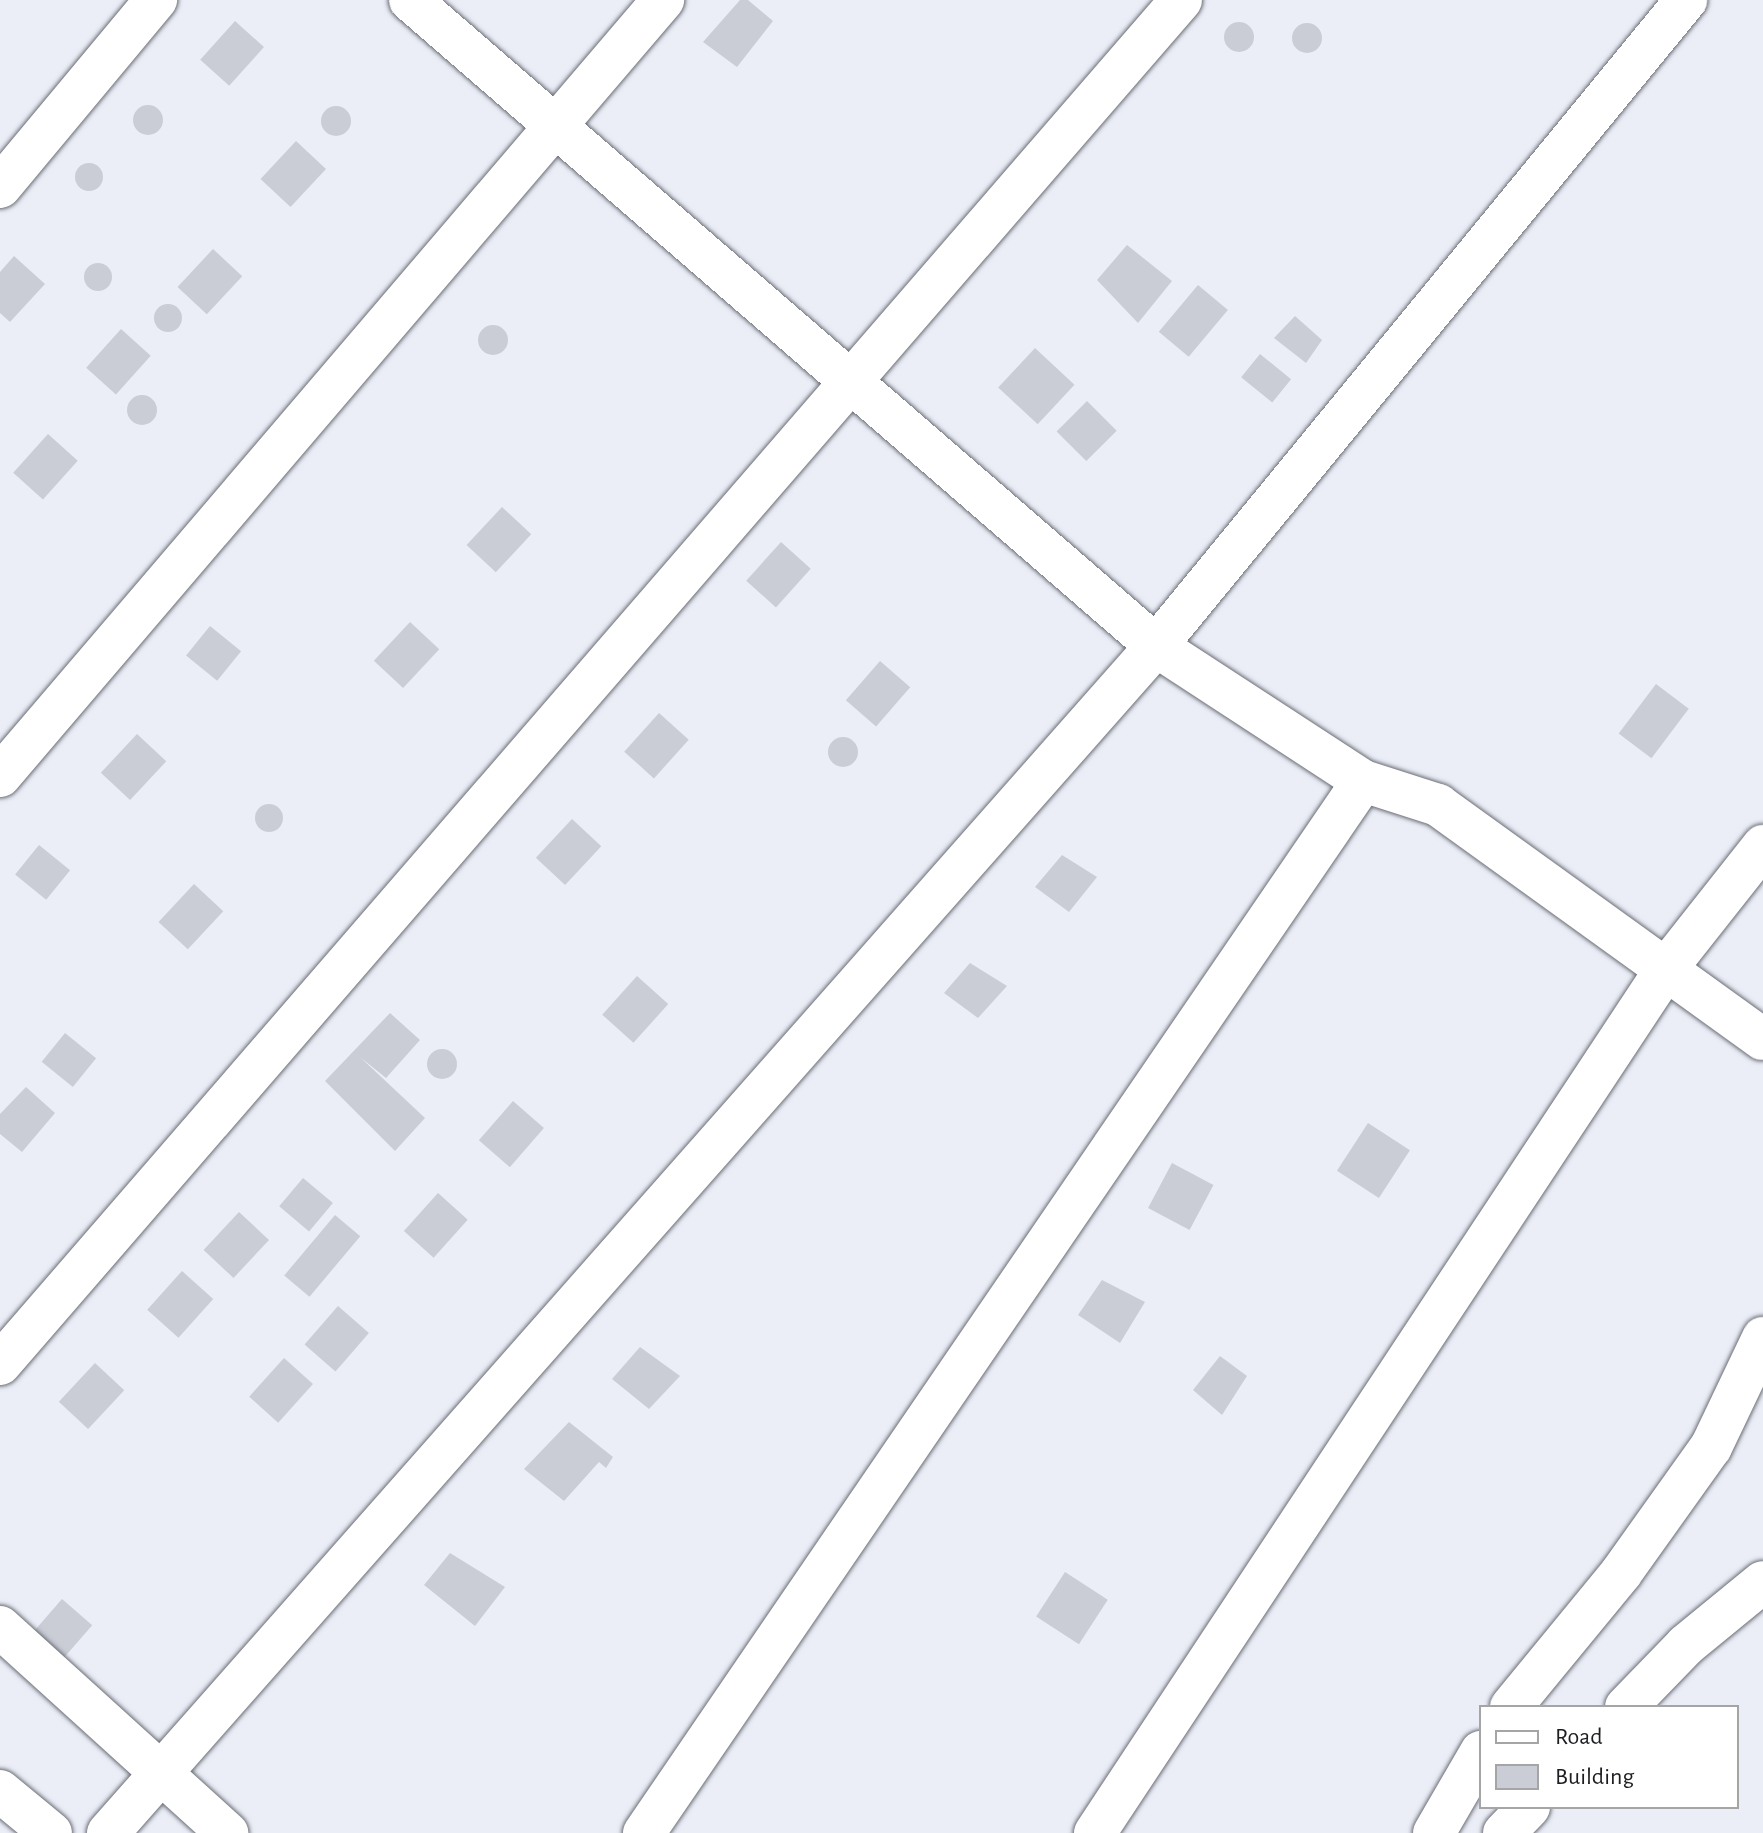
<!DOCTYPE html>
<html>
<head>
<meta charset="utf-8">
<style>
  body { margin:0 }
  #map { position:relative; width:1763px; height:1833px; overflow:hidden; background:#ebeef7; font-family:"Alegreya Sans",sans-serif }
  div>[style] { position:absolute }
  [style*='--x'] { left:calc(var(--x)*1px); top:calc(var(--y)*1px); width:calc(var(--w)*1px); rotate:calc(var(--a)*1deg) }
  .building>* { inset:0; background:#cacdd6; transform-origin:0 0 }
  .round { border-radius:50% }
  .roads { filter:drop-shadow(0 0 2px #6a6d75) drop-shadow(0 0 2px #6a6d75) }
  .street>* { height:42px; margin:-21px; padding:0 21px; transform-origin:21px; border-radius:21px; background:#fff }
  span { translate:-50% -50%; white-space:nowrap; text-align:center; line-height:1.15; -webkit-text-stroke:6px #fff; paint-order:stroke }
  .legend { position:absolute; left:1479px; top:1705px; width:260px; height:104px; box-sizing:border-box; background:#fff; border:2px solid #a5a5a6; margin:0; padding:10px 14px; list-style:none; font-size:24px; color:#1d1e21 }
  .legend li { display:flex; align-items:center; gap:16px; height:40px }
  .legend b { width:40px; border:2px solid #a5a5a6 }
</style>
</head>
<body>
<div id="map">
  <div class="building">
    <i style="clip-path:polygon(740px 0,748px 0,773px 21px,737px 67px,703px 42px)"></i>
    <i style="left:235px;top:21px;width:39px;height:52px;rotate:42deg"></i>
    <i class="round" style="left:1224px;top:22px;width:30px;height:30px"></i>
    <i class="round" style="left:1292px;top:23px;width:30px;height:30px"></i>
    <i class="round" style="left:133px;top:105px;width:30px;height:30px"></i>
    <i class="round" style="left:321px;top:106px;width:30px;height:30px"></i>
    <i style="left:296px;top:141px;width:41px;height:52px;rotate:43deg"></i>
    <i class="round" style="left:75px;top:163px;width:28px;height:28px"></i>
    <i style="clip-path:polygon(1127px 245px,1172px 281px,1138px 323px,1097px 280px)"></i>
    <i style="left:213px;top:249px;width:40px;height:52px;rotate:43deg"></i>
    <i style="clip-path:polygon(14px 256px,45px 284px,10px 322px,0 313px,0 272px)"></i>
    <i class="round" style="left:84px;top:263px;width:28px;height:28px"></i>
    <i style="left:1198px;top:285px;width:39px;height:61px;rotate:40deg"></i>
    <i class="round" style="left:154px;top:304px;width:28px;height:28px"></i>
    <i style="clip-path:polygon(1295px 316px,1322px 340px,1306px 363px,1274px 338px)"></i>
    <i class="round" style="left:478px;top:325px;width:30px;height:30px"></i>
    <i style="left:121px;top:329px;width:40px;height:52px;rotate:42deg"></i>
    <i style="left:1035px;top:348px;width:54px;height:54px;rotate:43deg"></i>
    <i style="left:1260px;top:354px;width:40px;height:30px;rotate:39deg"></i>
    <i class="round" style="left:127px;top:395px;width:30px;height:30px"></i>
    <i style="left:1087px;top:401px;width:42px;height:43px;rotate:45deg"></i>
    <i style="left:48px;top:434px;width:40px;height:52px;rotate:42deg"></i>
    <i style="left:502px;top:507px;width:40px;height:52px;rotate:43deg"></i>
    <i style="left:781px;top:542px;width:40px;height:52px;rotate:42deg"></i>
    <i style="left:410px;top:622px;width:40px;height:53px;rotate:43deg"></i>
    <i style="left:210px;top:626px;width:40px;height:38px;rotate:39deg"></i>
    <i style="left:880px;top:661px;width:40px;height:52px;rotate:41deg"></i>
    <i style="left:1656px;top:684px;width:41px;height:62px;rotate:37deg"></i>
    <i style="left:659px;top:713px;width:40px;height:52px;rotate:42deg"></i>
    <i style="left:137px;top:734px;width:40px;height:53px;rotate:43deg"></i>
    <i class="round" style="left:828px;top:737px;width:30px;height:30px"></i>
    <i class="round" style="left:255px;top:804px;width:28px;height:28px"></i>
    <i style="left:572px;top:819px;width:40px;height:53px;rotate:43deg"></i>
    <i style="left:39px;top:845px;width:40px;height:38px;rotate:39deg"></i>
    <i style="clip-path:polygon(1062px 855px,1097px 877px,1069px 912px,1035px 887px)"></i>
    <i style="left:194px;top:884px;width:40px;height:52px;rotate:43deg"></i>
    <i style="clip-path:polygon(970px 963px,1007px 986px,978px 1018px,944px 993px)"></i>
    <i style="left:637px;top:976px;width:42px;height:52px;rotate:42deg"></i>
    <i style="clip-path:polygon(390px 1013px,420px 1040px,386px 1078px,360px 1057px,425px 1118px,395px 1151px,325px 1081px)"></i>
    <i style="left:65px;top:1033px;width:40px;height:37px;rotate:39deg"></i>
    <i class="round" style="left:427px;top:1049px;width:30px;height:30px"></i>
    <i style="clip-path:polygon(26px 1087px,55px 1113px,22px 1152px,0 1134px,0 1114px)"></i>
    <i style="left:513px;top:1101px;width:41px;height:52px;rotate:41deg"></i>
    <i style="left:1368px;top:1123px;width:50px;height:57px;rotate:33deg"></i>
    <i style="left:1172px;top:1163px;width:47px;height:51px;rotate:28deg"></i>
    <i style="left:303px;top:1178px;width:39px;height:37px;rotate:40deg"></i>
    <i style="left:438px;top:1193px;width:40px;height:51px;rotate:42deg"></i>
    <i style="left:239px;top:1212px;width:41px;height:52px;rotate:43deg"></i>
    <i style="left:335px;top:1215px;width:33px;height:79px;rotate:40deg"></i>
    <i style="left:182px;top:1271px;width:42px;height:52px;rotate:42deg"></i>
    <i style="clip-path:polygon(1102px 1280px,1145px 1302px,1120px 1343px,1078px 1315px)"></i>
    <i style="left:338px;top:1306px;width:41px;height:51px;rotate:41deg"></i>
    <i style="clip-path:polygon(640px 1347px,680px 1376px,649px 1409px,612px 1379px)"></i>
    <i style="clip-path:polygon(1220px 1356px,1247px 1376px,1222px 1415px,1193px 1390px)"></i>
    <i style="left:284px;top:1358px;width:39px;height:52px;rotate:42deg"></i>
    <i style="left:95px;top:1363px;width:40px;height:53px;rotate:43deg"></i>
    <i style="clip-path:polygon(569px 1422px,613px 1457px,606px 1468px,599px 1462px,564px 1501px,524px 1469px)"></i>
    <i style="clip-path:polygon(450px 1553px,505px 1587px,475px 1626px,424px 1585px)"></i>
    <i style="left:1065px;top:1572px;width:51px;height:53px;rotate:33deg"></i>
    <i style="left:62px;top:1599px;width:40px;height:52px;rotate:41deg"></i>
  </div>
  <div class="roads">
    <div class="street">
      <i style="--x:410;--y:0;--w:987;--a:40.89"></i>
      <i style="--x:1156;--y:646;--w:247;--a:33.1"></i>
      <i style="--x:1363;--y:781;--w:79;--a:17.7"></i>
      <i style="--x:1438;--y:805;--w:400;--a:35.8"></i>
      <i style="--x:0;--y:187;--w:244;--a:-50.2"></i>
      <i style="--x:0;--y:776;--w:1021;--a:-49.49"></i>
      <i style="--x:0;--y:1364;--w:1804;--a:-49.11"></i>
      <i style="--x:0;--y:1627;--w:307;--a:42.2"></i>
      <i style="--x:1511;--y:1707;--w:173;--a:-50.6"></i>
      <i style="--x:1621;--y:1573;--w:155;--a:-54.5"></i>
      <i style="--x:1711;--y:1447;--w:121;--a:-64.5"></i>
      <i style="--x:1626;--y:1707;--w:86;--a:-45.9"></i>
      <i style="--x:1686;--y:1645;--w:99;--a:-39.3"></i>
      <i style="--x:0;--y:1791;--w:66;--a:39.5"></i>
      <i style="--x:108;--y:1833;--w:1583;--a:-48.56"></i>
      <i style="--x:1156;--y:646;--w:836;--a:-50.63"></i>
      <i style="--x:644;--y:1833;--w:1274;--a:-55.65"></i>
      <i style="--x:1095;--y:1833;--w:1036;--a:-56.54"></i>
      <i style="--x:1666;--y:969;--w:157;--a:-51.7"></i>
      <i style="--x:1434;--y:1833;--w:94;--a:-59.9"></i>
      <i style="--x:1504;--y:1833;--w:36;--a:-46"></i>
    </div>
  </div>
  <ul class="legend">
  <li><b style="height:10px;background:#fff"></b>Road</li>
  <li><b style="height:22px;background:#cacdd6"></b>Building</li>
  </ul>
</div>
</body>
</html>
